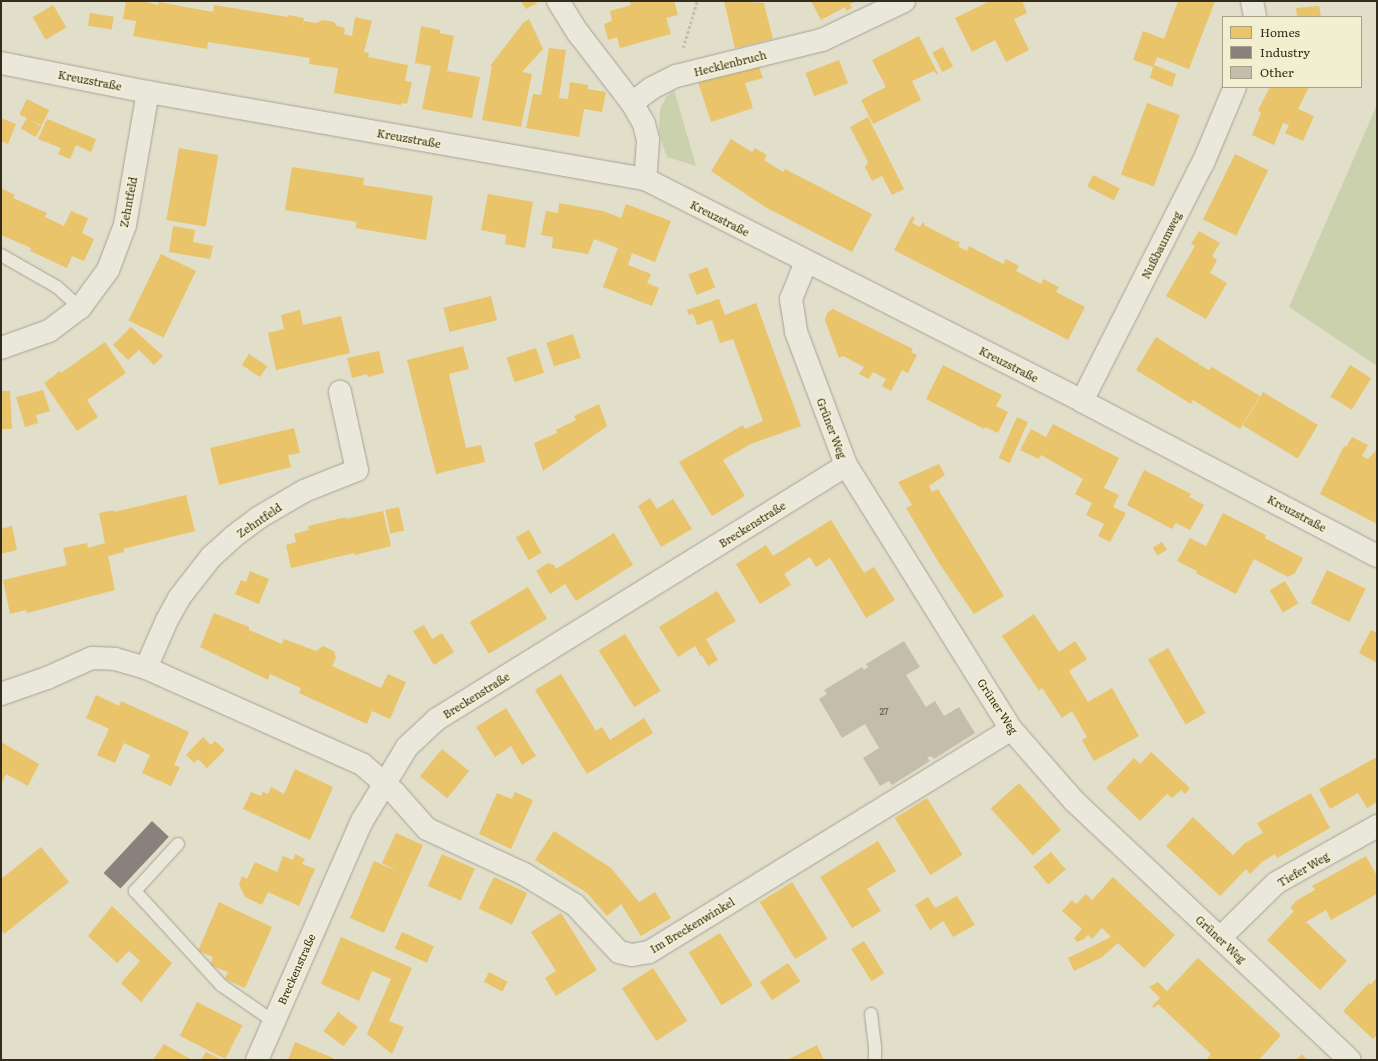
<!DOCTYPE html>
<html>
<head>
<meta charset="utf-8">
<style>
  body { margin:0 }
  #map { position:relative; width:1378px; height:1061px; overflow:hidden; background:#e1deca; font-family:Literata,serif }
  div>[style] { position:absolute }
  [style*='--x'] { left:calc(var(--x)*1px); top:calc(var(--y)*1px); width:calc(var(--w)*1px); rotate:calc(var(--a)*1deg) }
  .green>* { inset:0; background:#cbd1ad }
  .homes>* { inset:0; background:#e9c46a; transform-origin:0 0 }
  .industry>* { inset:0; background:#8a817c; transform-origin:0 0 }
  .building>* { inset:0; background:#c4bdab }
  .path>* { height:2.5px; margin-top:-1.25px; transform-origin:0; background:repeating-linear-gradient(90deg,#c2bfb3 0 3px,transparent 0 5px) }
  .roads { filter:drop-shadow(0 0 1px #a6a294) drop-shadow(0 0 1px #a6a294) }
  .lane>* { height:12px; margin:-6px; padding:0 6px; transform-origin:6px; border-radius:6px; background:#eae7db }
  .street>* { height:22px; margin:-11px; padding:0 11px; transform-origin:11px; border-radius:11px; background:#eae7db }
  span { translate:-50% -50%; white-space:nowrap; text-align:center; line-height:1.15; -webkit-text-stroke:4px #f2efd0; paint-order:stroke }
  .number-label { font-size:9px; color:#575040 }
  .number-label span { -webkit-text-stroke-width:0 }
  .street-label { font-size:11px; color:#332c1d }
  .frame { position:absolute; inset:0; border:2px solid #332c1d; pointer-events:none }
  .legend { position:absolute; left:1222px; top:16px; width:140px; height:72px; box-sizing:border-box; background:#f2efd0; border:1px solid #a6a188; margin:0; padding:5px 7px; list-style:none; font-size:12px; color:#332c1d }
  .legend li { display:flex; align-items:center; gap:8px; height:20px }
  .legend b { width:20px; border:1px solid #a6a188 }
</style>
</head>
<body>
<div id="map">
  <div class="green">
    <i style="clip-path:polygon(674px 90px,696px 166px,667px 157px,662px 143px,659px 131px,660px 109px,666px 97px)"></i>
    <i style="clip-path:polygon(1377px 105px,1377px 366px,1289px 307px)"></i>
  </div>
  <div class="homes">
    <i style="clip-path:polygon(126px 1px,142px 1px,158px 5px,159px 2px,213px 12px,214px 5px,288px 17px,288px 15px,304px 18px,302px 29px,304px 21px,316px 23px,322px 20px,334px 22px,337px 26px,345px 28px,344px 34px,352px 36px,355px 17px,372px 21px,364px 52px,369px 53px,368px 57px,408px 65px,405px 81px,412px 82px,407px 104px,402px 103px,401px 105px,334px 93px,338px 68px,309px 64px,310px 58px,208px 42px,207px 49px,133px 36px,136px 21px,123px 19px)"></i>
    <i style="clip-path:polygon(521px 1px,536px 1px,537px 3px,526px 9px)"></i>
    <i style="clip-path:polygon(630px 1px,674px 1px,678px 15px,666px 18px,671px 34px,620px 48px,617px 37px,608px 40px,604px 24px,612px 21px,610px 11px,631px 5px)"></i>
    <i style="clip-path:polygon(724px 1px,764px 3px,773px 39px,735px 48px)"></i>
    <i style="clip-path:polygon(811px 1px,854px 1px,855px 2px,850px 4px,852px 8px,846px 11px,845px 7px,821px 20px)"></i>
    <i style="clip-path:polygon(990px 1px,1022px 1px,1027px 13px,1014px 19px,1029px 50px,1006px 62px,995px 40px,972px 52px,955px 18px)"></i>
    <i style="clip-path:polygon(1178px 1px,1215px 1px,1189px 69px,1157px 57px,1154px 65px,1176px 74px,1172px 87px,1150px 78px,1153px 67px,1133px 60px,1143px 31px,1164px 39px)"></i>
    <i style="left:53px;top:5px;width:26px;height:24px;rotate:59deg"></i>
    <i style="clip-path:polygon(1319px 6px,1321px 17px,1297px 17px,1296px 8px)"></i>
    <i style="left:90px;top:13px;width:24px;height:13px;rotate:9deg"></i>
    <i style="clip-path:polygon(529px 19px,543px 49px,522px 72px,532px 74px,521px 127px,482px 120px,492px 67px,490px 66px,523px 23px)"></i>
    <i style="clip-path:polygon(421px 26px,440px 30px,440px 33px,454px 36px,447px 71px,480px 77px,472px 118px,422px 109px,431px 66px,415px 63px)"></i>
    <i style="clip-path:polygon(919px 36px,938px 74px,937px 75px,934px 71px,912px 81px,921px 100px,873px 124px,861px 100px,886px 87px,872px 60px)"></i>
    <i style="left:943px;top:47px;width:22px;height:12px;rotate:63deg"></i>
    <i style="clip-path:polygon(549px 48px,566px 50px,559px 98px,568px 99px,570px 82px,588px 85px,588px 89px,606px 92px,602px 112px,584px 109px,579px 137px,526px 128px,533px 94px,541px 95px)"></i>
    <i style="left:839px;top:60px;width:25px;height:36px;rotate:69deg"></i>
    <i style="clip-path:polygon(759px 67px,763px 78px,745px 83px,753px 108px,711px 122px,698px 82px)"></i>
    <i style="clip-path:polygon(1270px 87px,1309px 87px,1298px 109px,1314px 116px,1303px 141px,1285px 133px,1289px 125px,1283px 123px,1274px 145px,1252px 135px,1261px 113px,1258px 110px)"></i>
    <i style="left:27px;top:99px;width:25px;height:17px;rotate:27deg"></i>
    <i style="left:1147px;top:103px;width:35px;height:76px;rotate:20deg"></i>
    <i style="clip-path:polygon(868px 117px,904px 189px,892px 195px,882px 176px,872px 181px,865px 167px,868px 162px,850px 127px)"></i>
    <i style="clip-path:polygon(1px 118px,16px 124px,8px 144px,1px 141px)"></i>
    <i style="left:27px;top:118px;width:17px;height:12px;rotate:31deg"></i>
    <i style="clip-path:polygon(47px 119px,96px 139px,91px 152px,76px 145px,70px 159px,58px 154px,61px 148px,38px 139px)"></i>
    <i style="clip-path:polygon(731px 139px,752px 152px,755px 148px,767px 155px,764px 160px,783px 172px,785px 169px,872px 214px,852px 252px,765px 207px,711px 171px)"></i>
    <i style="left:179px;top:148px;width:40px;height:73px;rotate:10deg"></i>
    <i style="left:1235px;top:154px;width:37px;height:73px;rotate:26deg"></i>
    <i style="clip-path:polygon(292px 167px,364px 178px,363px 185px,433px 196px,426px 240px,355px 228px,357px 222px,285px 210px)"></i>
    <i style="left:1093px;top:175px;width:30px;height:13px;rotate:27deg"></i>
    <i style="clip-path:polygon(1px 188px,15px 195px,13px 198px,47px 213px,45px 217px,64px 226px,71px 211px,88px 218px,82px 233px,94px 239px,84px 261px,72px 256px,67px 268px,30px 251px,31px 248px,1px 235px)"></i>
    <i style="clip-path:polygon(488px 194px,533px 202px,525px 248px,505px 244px,506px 235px,481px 230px)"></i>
    <i style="clip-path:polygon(559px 203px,603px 211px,621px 218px,626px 204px,671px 221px,655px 262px,632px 253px,628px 265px,651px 274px,647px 283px,659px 288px,652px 306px,603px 287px,618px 248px,594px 239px,588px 254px,552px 248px,553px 237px,541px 235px,546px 211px,558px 213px)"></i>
    <i style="clip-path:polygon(912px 216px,915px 218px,912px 223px,920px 227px,923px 222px,925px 224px,924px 225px,957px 242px,958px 241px,960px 242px,958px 246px,967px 251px,969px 246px,1003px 264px,1006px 259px,1019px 266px,1016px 271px,1041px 284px,1043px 279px,1059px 287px,1056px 292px,1085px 307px,1068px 340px,894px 250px)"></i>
    <i style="clip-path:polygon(173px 226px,195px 230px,193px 242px,213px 246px,210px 259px,169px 252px)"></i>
    <i style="clip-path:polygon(1199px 231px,1220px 243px,1212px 256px,1217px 260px,1210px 273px,1227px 283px,1206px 319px,1166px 296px,1195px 246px,1191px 244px)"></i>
    <i style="left:161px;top:254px;width:39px;height:74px;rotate:26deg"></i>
    <i style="left:707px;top:267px;width:22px;height:20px;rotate:68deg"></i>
    <i style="left:491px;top:296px;width:25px;height:49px;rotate:76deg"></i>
    <i style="clip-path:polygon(719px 299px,725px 315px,756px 303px,801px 426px,751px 444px,723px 460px,745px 496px,712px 516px,679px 462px,743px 425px,745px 429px,763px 421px,733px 339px,720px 343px,712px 320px,697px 325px,693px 314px,689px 315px,687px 310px)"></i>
    <i style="clip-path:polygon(833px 309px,913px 349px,911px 352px,917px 355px,908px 373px,902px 370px,891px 391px,882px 386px,886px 379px,873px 372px,869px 379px,859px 374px,864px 367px,843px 356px,839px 358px,825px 320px,827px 313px)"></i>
    <i style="clip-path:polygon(300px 310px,303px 325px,341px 316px,350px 353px,276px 370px,268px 333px,284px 329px,281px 315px)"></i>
    <i style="clip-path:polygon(131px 327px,163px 356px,154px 365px,139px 350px,128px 360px,113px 345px)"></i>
    <i style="left:573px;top:334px;width:25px;height:28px;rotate:72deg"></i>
    <i style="clip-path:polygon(1156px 337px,1197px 363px,1199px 361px,1198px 364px,1209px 370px,1212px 367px,1260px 396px,1240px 429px,1193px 400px,1191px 404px,1136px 370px)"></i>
    <i style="clip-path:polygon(105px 342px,126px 373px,87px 400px,98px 417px,77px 431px,44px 383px,60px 371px,61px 373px)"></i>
    <i style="clip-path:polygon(463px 346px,469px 369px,449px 374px,466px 448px,481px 445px,485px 462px,436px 474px,407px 360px)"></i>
    <i style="left:536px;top:348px;width:26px;height:31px;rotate:72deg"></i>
    <i style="clip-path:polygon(379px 351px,384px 373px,368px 377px,367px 374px,352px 378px,347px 358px)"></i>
    <i style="left:249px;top:354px;width:22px;height:13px;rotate:34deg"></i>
    <i style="clip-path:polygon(943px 365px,1002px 395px,996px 406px,1008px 412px,998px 433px,985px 427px,984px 429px,926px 399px)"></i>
    <i style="left:1350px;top:365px;width:25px;height:37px;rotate:32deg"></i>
    <i style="clip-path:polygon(43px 390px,50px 411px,36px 415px,38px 423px,25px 427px,16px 397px)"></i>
    <i style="clip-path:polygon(1px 391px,10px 391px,12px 429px,1px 429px)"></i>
    <i style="left:1263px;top:392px;width:64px;height:39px;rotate:31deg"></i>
    <i style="clip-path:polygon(599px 404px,607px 426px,543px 471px,534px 443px,557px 433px,556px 430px,576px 420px,574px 416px)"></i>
    <i style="left:1017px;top:417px;width:12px;height:45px;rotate:24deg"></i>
    <i style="clip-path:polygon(1053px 424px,1119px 458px,1104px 488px,1119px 495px,1113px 507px,1126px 513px,1110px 542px,1098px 536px,1104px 524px,1086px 515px,1092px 503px,1075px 494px,1083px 479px,1041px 455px,1039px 459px,1020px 450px,1031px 429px,1046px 437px)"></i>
    <i style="clip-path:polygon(294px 428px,300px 453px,288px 455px,291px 467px,219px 485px,210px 448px)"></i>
    <i style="clip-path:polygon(1352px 437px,1368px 445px,1362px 456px,1368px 459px,1377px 449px,1377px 524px,1320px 494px,1344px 446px,1346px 447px)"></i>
    <i style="clip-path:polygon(939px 464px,945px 475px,929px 486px,932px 492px,938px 489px,1004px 596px,974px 614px,939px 563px,906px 508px,912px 505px,898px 482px)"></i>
    <i style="clip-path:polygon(1144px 470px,1191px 494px,1189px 497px,1204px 505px,1190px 530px,1176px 523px,1172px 529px,1127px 505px)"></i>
    <i style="clip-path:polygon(186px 495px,195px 531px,123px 549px,124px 552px,108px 556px,115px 590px,27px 613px,26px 610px,10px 614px,3px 580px,67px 565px,63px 548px,87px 543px,88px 548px,105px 543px,99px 513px,114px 510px,114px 512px)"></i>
    <i style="clip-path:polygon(650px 498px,657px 509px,673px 499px,692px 529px,661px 547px,638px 506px)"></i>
    <i style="left:399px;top:507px;width:24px;height:14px;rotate:78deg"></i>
    <i style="clip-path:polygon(383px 511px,391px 546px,355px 555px,354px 553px,291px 568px,286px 545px,296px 542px,294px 534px,309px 530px,308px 526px,346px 517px,346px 519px)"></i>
    <i style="clip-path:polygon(1223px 513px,1266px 535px,1265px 538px,1303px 558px,1295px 573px,1288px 577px,1254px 559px,1236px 594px,1196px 573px,1197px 571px,1177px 561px,1190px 538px,1206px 546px)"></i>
    <i style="clip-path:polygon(831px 520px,864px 573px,874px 567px,895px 600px,866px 618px,830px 558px,816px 567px,810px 557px,784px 574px,791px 585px,760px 604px,736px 564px,766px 545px,773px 556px)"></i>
    <i style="clip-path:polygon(12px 526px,17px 550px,1px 554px,1px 529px)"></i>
    <i style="left:529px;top:530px;width:26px;height:15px;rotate:61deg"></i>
    <i style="clip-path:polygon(614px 533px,633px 565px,576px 601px,565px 584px,550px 594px,536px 571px,548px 563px,554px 565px,556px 569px)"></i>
    <i style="left:1162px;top:542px;width:9px;height:11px;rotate:58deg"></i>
    <i style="left:1327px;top:570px;width:43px;height:37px;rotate:26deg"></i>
    <i style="clip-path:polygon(250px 571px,269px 579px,259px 604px,235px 594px,241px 580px,246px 582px)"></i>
    <i style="left:1285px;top:581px;width:26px;height:18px;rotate:59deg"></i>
    <i style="left:528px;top:587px;width:37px;height:68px;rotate:59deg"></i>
    <i style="clip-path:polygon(717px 591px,736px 621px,706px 639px,718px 660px,708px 666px,702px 655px,698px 656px,700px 654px,695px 646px,678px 657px,659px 627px)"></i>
    <i style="clip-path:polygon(214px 613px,249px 627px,249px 630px,282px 644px,284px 639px,316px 651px,323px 646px,334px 651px,336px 658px,332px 666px,381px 688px,388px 674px,406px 682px,390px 719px,372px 711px,367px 724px,299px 693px,301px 688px,270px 674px,268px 680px,200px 647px)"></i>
    <i style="clip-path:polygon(1034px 614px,1059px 652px,1075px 641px,1087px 659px,1069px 671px,1088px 702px,1112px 688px,1139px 736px,1094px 761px,1082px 740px,1087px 737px,1072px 711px,1062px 718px,1042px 688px,1039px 691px,1002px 636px)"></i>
    <i style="clip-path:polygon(424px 625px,432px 639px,442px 633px,454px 652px,434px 665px,413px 631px)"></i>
    <i style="clip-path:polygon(1371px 630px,1377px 633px,1377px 663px,1359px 653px)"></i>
    <i style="left:625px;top:634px;width:67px;height:31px;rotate:58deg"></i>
    <i style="left:1168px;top:648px;width:75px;height:23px;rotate:60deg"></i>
    <i style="clip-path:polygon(561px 674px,596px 731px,602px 727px,610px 740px,644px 718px,653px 733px,587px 774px,535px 690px)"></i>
    <i style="clip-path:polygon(96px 695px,119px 706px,121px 701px,189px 732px,174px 765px,180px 767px,171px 786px,142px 773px,150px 755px,124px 743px,115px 763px,97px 755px,109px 729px,86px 718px)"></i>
    <i style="clip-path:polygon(506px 708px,536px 756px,522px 765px,511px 746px,495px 757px,476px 727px)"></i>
    <i style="clip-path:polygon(203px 737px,211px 745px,215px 741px,225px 750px,207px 768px,198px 759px,194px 763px,186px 755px)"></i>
    <i style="clip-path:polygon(1px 742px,39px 764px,28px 786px,6px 774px,1px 785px)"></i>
    <i style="left:442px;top:749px;width:35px;height:35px;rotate:39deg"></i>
    <i style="clip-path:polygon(1151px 752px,1190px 788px,1185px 794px,1181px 790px,1172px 798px,1167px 794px,1140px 821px,1106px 788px,1134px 758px,1140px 764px)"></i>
    <i style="clip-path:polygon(1377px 757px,1377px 802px,1367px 808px,1358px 793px,1330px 809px,1319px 789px)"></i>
    <i style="clip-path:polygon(295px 769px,333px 787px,310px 840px,243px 809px,251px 792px,261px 796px,263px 792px,268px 794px,271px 787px,284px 794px)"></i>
    <i style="left:1019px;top:783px;width:63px;height:38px;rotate:48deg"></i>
    <i style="clip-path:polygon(515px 792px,533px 800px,511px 849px,479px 834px,497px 793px,512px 799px)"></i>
    <i style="clip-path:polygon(1311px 793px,1330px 828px,1277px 858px,1275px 854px,1262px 862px,1250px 874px,1246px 869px,1220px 896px,1166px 846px,1193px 817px,1233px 855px,1245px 843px,1263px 833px,1257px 823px)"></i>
    <i style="left:927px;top:798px;width:67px;height:38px;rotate:58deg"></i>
    <i style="clip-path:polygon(554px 831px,611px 868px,639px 902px,655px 892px,671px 918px,641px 936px,621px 904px,607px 916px,587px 893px,535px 860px)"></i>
    <i style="clip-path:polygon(396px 833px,423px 845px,384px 933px,350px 918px,374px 861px,399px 872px,382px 863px)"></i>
    <i style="clip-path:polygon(878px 841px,896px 871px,867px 889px,881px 911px,852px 928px,820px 877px)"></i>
    <i style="clip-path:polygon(41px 847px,69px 882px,4px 934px,1px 929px,1px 879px)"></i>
    <i style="left:1051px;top:852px;width:23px;height:23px;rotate:50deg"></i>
    <i style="clip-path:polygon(295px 854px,305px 859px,302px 864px,315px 869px,299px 906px,268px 892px,262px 905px,245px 897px,239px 884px,242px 876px,247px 879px,255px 862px,277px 872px,283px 856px,293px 860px)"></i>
    <i style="left:442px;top:854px;width:36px;height:35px;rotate:24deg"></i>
    <i style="clip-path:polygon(1366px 856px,1377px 876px,1377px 894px,1331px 920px,1326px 910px,1306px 922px,1347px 961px,1320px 990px,1267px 940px,1294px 911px,1290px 908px,1297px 900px,1315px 890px,1312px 886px)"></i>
    <i style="left:494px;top:877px;width:37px;height:35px;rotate:26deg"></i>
    <i style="clip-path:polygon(1113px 877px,1175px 935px,1144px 968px,1118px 943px,1102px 957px,1074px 971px,1068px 958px,1111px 937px,1102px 928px,1092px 939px,1088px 935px,1084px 939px,1077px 942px,1074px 938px,1082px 929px,1062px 911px,1072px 900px,1076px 904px,1086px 894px,1092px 900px)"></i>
    <i style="left:792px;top:882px;width:67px;height:38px;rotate:58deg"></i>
    <i style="clip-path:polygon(957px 896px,975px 925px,953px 937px,943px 921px,930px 930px,915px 905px,928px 897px,935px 908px)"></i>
    <i style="clip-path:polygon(219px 902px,272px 927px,245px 988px,225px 979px,228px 972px,210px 965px,213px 957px,198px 951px)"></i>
    <i style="clip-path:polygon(112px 906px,172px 963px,141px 1002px,121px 983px,140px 961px,129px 951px,117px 963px,88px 936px)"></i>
    <i style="clip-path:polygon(561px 913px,597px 970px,556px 996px,545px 978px,556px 971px,531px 932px)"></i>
    <i style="left:402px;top:932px;width:35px;height:18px;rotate:24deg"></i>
    <i style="left:720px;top:933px;width:62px;height:37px;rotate:58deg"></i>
    <i style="clip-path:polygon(341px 937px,412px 968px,389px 1021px,404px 1027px,392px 1054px,367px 1034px,391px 979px,372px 971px,359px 1001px,321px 984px)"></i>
    <i style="left:864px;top:941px;width:38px;height:15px;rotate:58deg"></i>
    <i style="clip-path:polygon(1198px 958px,1281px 1035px,1259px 1060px,1206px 1060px,1211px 1054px,1158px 1004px,1154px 1008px,1152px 1006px,1160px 998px,1149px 987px,1158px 982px,1167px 991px)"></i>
    <i style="left:788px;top:963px;width:22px;height:34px;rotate:56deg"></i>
    <i style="left:653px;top:968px;width:63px;height:37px;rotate:57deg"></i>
    <i style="left:489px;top:972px;width:21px;height:11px;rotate:28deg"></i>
    <i style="clip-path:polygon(1377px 977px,1377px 1035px,1373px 1039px,1343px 1011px,1369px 983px,1371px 985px)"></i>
    <i style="left:197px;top:1002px;width:51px;height:38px;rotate:27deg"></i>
    <i style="left:338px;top:1012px;width:25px;height:24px;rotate:37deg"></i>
    <i style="clip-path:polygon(295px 1042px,333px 1058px,333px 1060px,288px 1060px)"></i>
    <i style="clip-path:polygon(164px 1044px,192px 1060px,153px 1060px)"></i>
    <i style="clip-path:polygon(817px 1045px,824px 1060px,787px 1060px)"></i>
    <i style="clip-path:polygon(206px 1052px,222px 1060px,201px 1060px)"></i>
    <i style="clip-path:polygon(1302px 1054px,1307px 1060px,1296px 1060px)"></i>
  </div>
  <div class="industry">
    <i style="left:152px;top:821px;width:23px;height:71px;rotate:43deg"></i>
  </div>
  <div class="building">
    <i style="clip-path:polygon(904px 641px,920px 667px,906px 675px,926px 707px,935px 701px,944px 716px,959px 707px,975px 733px,934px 759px,931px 756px,927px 758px,930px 761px,892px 785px,889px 781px,880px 786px,863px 758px,879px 748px,865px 724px,842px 738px,819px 699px,827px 694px,824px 690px,862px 667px,864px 670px,868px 667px,866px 664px)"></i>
  </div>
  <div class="path">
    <i style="--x:683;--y:48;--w:49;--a:-73.4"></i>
  </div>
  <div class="roads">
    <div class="lane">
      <i style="--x:1;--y:255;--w:64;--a:29.7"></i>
      <i style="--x:57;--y:287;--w:31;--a:42"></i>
      <i style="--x:178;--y:844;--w:64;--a:132.5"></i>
      <i style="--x:135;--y:891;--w:127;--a:47.5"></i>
      <i style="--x:221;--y:985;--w:63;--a:34.7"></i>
      <i style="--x:871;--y:1014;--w:33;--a:83"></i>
      <i style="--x:875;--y:1047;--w:13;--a:90"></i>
    </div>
    <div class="street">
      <i style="--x:558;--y:1;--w:39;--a:58"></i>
      <i style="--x:579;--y:34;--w:87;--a:52.5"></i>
      <i style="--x:632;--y:103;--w:24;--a:60"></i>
      <i style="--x:644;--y:124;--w:16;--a:76"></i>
      <i style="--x:648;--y:140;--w:39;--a:94"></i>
      <i style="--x:1252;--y:1;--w:16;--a:79"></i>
      <i style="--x:1;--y:63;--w:150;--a:11.2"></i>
      <i style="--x:148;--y:92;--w:505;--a:9.93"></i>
      <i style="--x:645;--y:179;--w:490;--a:26.9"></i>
      <i style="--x:1082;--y:401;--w:333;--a:27.7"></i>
      <i style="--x:632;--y:103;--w:25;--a:-37"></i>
      <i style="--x:652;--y:88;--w:27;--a:-27"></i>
      <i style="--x:676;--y:76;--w:150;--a:-13.9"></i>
      <i style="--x:822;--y:40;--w:91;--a:-25.4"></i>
      <i style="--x:806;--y:262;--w:40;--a:112"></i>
      <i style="--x:791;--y:299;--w:33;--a:81"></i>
      <i style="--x:796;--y:332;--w:142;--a:69.4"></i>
      <i style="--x:846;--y:465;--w:311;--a:58"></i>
      <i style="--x:1011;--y:729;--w:96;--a:48.8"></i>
      <i style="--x:1074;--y:801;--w:378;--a:43.2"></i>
      <i style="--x:1;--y:348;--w:51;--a:-19.5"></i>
      <i style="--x:49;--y:331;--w:39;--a:-37"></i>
      <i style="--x:80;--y:308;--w:47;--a:-53.6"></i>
      <i style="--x:108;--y:270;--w:48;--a:-69.3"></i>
      <i style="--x:125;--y:225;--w:135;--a:-80.2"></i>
      <i style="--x:1082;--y:401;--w:267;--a:-63.1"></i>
      <i style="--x:1203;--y:163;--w:82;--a:-67.2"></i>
      <i style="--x:146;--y:668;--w:52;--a:-66.4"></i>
      <i style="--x:167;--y:620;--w:25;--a:-61"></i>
      <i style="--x:179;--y:598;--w:52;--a:-52"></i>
      <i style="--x:211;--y:557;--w:30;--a:-42"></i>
      <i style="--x:233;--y:537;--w:31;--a:-37"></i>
      <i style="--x:258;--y:518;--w:53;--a:-30.4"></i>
      <i style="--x:304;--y:491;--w:57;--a:-21.6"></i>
      <i style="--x:357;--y:470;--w:80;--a:-102.3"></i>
      <i style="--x:1;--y:694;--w:49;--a:-19.2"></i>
      <i style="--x:47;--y:678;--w:49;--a:-24"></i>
      <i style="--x:92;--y:658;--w:23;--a:2"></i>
      <i style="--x:115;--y:659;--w:32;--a:16"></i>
      <i style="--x:146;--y:668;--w:236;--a:24"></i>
      <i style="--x:362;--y:764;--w:44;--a:41.3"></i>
      <i style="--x:395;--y:793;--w:48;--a:48.4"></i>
      <i style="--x:427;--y:829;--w:107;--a:24.9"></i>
      <i style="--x:524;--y:874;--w:60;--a:31.3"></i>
      <i style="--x:575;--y:905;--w:64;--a:46.9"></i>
      <i style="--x:619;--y:952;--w:13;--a:13"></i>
      <i style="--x:632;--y:955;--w:17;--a:-10"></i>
      <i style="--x:649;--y:952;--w:425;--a:-31.6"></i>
      <i style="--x:1220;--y:938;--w:78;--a:-44.5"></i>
      <i style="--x:1276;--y:883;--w:116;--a:-29.4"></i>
      <i style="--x:257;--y:1060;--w:261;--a:-66.3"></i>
      <i style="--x:362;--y:821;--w:87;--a:-58.7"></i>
      <i style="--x:407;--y:747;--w:41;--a:-43"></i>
      <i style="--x:437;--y:719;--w:481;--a:-31.8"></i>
    </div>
  </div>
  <div class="number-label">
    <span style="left:884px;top:711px">27</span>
  </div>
  <div class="street-label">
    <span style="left:730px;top:63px;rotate:-14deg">Hecklenbruch</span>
    <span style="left:90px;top:80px;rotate:11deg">Kreuzstraße</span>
    <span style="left:409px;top:138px;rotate:10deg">Kreuzstraße</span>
    <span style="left:128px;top:202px;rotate:-79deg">Zehntfeld</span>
    <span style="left:720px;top:218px;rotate:27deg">Kreuzstraße</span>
    <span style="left:1161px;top:245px;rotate:-63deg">Nußbaumweg</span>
    <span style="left:1009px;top:364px;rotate:27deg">Kreuzstraße</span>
    <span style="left:832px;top:428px;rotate:69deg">Grüner Weg</span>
    <span style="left:1297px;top:513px;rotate:28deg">Kreuzstraße</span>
    <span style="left:259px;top:520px;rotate:-34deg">Zehntfeld</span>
    <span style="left:752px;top:524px;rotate:-32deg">Breckenstraße</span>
    <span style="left:476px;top:695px;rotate:-32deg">Breckenstraße</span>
    <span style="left:998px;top:706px;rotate:57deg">Grüner Weg</span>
    <span style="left:1303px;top:869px;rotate:-30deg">Tiefer Weg</span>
    <span style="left:692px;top:925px;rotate:-31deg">Im Breckenwinkel</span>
    <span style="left:1221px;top:939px;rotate:43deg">Grüner Weg</span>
    <span style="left:296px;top:969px;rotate:-66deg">Breckenstraße</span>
  </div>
  <div class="frame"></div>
  <ul class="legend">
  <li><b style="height:11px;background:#e9c46a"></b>Homes</li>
  <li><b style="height:11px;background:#8a817c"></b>Industry</li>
  <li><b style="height:11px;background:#c4bdab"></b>Other</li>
  </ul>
</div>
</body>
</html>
